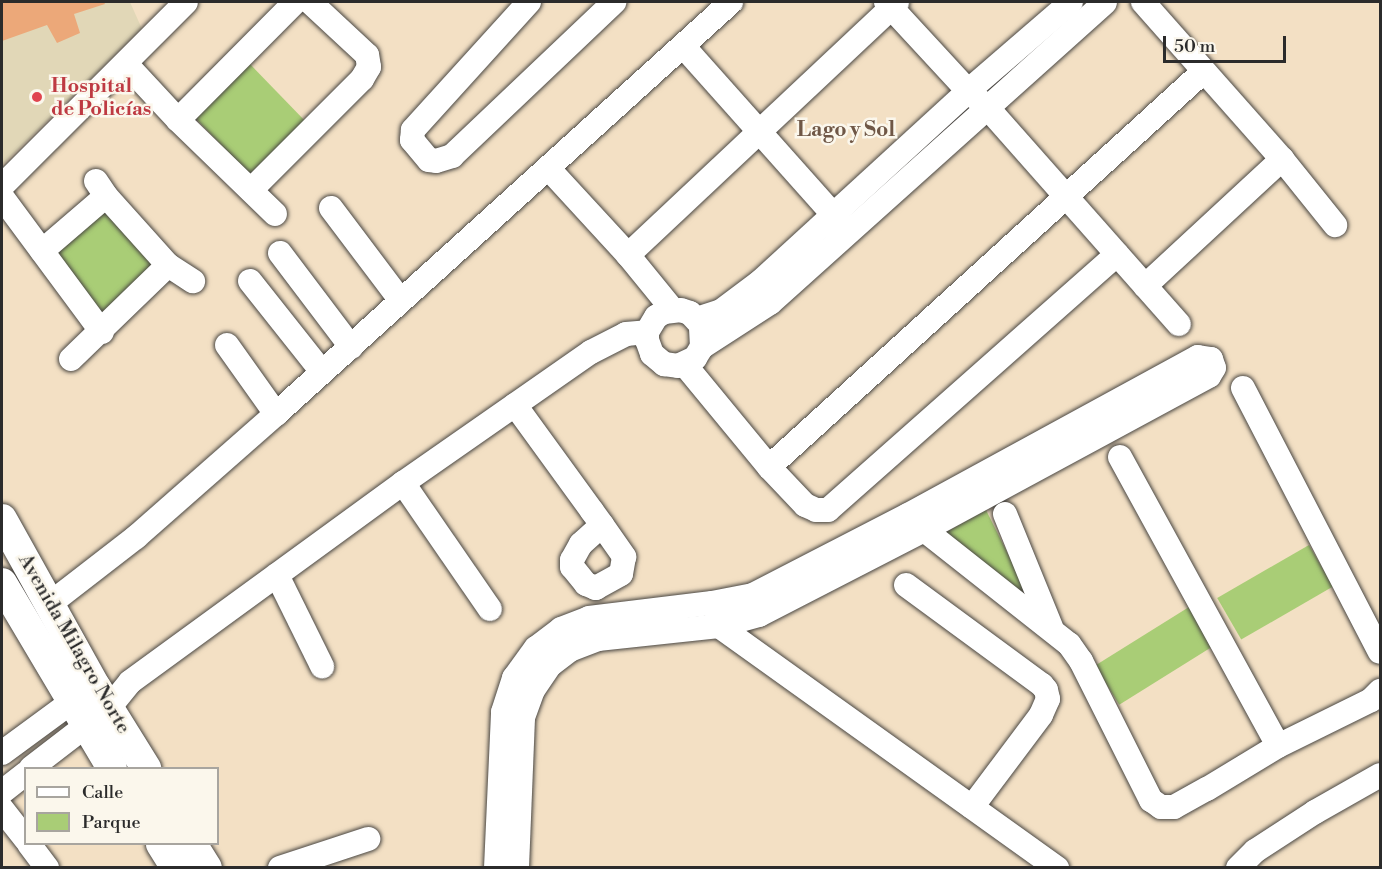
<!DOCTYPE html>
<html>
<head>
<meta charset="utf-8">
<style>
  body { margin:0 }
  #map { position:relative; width:1382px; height:869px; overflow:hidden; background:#f3e0c4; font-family:"Libre Bodoni",serif }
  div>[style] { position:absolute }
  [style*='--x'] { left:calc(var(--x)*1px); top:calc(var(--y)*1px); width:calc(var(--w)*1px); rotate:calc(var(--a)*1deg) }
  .built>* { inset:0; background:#e1d7b7 }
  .green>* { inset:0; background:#a9cd76; transform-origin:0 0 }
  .building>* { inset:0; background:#eca879 }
  .roads { filter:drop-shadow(0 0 2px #494642) drop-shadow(0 0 2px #494642) }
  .minor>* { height:24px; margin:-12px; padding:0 12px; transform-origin:12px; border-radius:12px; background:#fff }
  .major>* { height:30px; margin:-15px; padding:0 15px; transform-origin:15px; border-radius:15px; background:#fff }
  .dots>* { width:16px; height:16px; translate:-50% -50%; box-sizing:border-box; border:3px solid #fbf7ec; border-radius:50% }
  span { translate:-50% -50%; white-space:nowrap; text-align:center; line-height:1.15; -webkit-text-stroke:5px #fbf7ec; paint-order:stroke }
  .health-label { font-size:20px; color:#be3a42; font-weight:700 }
  .left { translate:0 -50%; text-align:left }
  .street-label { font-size:20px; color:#2b2b2b }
  .neighbourhood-label { font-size:21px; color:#6f5746; font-weight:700 }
  .frame { position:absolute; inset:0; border:3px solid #2b2b2b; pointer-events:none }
  .legend { position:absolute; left:24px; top:767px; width:195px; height:78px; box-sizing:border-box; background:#fbf7ec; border:2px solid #a8a59f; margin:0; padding:8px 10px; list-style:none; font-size:18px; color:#2b2b2b }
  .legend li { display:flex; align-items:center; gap:12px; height:30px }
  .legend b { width:30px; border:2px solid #a8a59f }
  .scale { position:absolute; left:1163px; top:36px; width:123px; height:27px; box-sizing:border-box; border:3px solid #2b2b2b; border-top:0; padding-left:8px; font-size:18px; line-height:21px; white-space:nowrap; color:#2b2b2b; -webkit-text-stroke:4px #fbf7ec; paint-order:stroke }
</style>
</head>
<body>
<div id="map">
  <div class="built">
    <i style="clip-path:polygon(2px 2px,130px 2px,142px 29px,2px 165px)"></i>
  </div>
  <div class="green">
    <i style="left:250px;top:64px;width:79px;height:77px;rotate:46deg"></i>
    <i style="clip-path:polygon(107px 205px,159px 264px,100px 320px,56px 255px)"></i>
    <i style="clip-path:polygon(986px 510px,1033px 604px,939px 536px)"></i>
    <i style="left:1309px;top:545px;width:48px;height:106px;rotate:60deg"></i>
    <i style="left:1189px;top:607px;width:46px;height:111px;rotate:58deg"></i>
  </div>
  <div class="building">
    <i style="clip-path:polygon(2px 2px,104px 2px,105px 4px,74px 14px,80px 33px,57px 43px,47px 25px,2px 41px)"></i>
  </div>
  <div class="roads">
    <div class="minor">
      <i style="--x:529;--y:2;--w:173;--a:132.2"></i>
      <i style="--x:413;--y:130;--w:10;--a:96"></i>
      <i style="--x:412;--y:140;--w:26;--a:50"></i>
      <i style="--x:429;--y:160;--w:7;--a:8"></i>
      <i style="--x:436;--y:161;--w:17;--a:-17"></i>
      <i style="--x:452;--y:156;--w:224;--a:-43.5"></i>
      <i style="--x:886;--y:2;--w:121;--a:47.3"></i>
      <i style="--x:968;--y:91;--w:23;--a:40"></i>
      <i style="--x:986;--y:106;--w:291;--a:48.5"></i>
      <i style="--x:1143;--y:2;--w:210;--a:48.5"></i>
      <i style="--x:1282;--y:159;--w:85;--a:51.2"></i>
      <i style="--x:683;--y:46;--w:244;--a:48.3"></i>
      <i style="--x:126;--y:64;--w:76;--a:47.1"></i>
      <i style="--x:178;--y:120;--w:135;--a:44.1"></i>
      <i style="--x:178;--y:120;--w:166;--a:-45.2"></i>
      <i style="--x:549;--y:169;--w:117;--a:47.4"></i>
      <i style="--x:628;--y:255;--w:70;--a:50.8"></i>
      <i style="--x:96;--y:181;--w:18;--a:56"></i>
      <i style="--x:106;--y:196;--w:93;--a:48.1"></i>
      <i style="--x:168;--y:265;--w:30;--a:33"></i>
      <i style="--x:2;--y:186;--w:260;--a:-45"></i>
      <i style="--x:251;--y:190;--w:157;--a:-45"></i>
      <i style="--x:362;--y:79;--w:14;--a:-60"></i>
      <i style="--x:369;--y:67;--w:12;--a:-99"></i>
      <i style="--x:367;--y:55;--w:78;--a:-137.1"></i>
      <i style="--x:2;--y:197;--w:168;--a:53.5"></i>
      <i style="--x:331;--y:208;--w:116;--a:53"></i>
      <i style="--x:42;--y:251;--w:84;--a:-40.7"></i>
      <i style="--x:280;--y:253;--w:118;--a:52.9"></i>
      <i style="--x:628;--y:255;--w:369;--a:-43.2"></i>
      <i style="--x:250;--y:281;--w:116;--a:51.6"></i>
      <i style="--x:1145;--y:286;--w:187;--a:-42.8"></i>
      <i style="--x:697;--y:319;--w:25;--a:-18"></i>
      <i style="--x:721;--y:311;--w:50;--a:-36.9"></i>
      <i style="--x:761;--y:281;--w:281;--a:-42.5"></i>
      <i style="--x:968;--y:91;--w:136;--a:-40.8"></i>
      <i style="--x:227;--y:345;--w:85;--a:54.6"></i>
      <i style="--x:702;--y:347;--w:22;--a:-93"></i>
      <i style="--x:701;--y:325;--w:16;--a:-133"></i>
      <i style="--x:690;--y:313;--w:9;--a:-162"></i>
      <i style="--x:681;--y:310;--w:17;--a:173"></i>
      <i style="--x:664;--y:312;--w:9;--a:148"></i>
      <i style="--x:656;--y:317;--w:17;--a:121"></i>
      <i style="--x:647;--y:332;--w:8;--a:90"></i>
      <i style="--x:647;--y:340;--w:15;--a:70"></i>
      <i style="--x:652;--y:354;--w:16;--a:40"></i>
      <i style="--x:664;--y:364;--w:14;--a:8"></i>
      <i style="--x:678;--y:366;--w:19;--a:-25"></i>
      <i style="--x:695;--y:358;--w:13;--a:-58"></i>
      <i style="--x:702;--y:347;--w:81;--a:-32.9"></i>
      <i style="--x:770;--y:303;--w:450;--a:-41.9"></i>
      <i style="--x:71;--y:359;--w:135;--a:-44.1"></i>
      <i style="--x:685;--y:365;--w:132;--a:50.5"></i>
      <i style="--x:769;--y:467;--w:52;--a:46.5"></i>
      <i style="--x:805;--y:505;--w:12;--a:24"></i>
      <i style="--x:816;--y:510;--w:12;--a:0"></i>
      <i style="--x:828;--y:510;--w:386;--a:-41.5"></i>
      <i style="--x:1243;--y:388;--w:297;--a:62.6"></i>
      <i style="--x:515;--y:405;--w:131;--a:54"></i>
      <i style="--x:592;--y:511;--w:17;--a:54"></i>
      <i style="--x:602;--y:525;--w:39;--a:55"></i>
      <i style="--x:624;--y:557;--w:17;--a:100"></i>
      <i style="--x:621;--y:574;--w:29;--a:151"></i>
      <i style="--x:596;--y:588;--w:11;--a:-158"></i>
      <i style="--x:586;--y:584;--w:22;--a:-129"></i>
      <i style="--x:572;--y:567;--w:7;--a:-90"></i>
      <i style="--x:572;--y:560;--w:18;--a:-61"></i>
      <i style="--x:581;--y:544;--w:28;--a:-42"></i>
      <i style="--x:1120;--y:457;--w:329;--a:61.3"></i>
      <i style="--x:769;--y:467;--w:588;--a:-42.31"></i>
      <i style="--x:403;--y:483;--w:153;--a:55.4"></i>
      <i style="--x:1005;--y:514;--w:122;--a:67.8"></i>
      <i style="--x:913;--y:521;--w:199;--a:38.3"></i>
      <i style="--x:1069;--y:644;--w:21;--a:55"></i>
      <i style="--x:1081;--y:661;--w:156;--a:63.3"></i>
      <i style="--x:1151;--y:800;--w:12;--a:35"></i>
      <i style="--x:1161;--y:807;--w:13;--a:0"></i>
      <i style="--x:1174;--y:807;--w:38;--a:-29"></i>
      <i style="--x:1207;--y:789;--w:83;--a:-31.2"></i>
      <i style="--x:1278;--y:746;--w:104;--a:-26.3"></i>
      <i style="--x:1371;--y:700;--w:13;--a:-45"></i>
      <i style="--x:277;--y:575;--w:102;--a:63.7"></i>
      <i style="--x:906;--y:585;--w:169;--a:36.3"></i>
      <i style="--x:1042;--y:685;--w:6;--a:51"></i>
      <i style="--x:1046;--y:690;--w:9;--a:77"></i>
      <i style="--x:1048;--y:699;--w:17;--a:114"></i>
      <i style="--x:1041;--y:715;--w:115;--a:126.9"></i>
      <i style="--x:51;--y:603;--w:108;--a:-37.8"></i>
      <i style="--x:136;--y:537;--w:186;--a:-41.3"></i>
      <i style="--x:276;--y:414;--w:614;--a:-42.16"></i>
      <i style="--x:717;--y:617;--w:9;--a:77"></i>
      <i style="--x:719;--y:626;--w:416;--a:35.6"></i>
      <i style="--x:2;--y:753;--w:103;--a:-36.3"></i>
      <i style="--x:31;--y:768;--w:98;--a:-37.6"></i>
      <i style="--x:109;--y:708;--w:33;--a:-51"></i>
      <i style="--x:130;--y:682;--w:338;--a:-36.1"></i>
      <i style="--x:403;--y:483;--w:229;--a:-34.9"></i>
      <i style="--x:591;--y:352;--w:39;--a:-27"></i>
      <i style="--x:626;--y:334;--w:21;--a:-5"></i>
      <i style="--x:2;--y:792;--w:31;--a:-38"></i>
      <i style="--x:2;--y:809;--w:39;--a:52"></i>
      <i style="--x:29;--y:844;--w:30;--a:53"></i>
      <i style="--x:280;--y:868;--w:93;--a:-18.2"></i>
      <i style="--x:496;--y:868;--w:156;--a:-87.4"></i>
      <i style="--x:503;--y:712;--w:36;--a:-72"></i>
      <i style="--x:514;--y:678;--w:37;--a:-54"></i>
      <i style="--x:536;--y:648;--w:31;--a:-37"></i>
      <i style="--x:561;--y:629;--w:30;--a:-21"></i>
      <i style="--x:589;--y:618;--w:124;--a:-7"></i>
      <i style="--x:712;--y:603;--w:42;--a:-11"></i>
      <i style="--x:753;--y:595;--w:174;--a:-27.3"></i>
      <i style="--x:908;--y:515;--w:330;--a:-28.6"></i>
      <i style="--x:1198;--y:357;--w:13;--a:9"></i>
      <i style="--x:1211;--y:359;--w:9;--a:72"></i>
      <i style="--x:1214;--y:368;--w:9;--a:122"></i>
      <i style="--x:1209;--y:376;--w:326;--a:151.6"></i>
      <i style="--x:922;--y:531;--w:183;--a:152.7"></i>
      <i style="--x:759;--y:615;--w:41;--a:164.6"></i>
      <i style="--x:719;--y:626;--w:122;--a:173.9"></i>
      <i style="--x:598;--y:639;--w:30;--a:159"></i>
      <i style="--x:570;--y:650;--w:25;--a:143"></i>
      <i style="--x:550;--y:665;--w:30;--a:124"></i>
      <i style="--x:533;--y:690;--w:30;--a:110"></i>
      <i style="--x:523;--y:718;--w:150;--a:92.3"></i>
      <i style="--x:1238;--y:868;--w:24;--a:-45"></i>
      <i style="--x:1255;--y:851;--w:72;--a:-33"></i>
      <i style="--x:1315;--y:812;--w:75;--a:-29.6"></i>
    </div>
    <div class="major">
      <i style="--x:2;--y:519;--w:191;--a:60.9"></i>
      <i style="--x:95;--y:686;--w:97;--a:58.1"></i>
      <i style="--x:2;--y:583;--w:215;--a:59.3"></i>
      <i style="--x:161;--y:844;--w:28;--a:58"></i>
      <i style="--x:192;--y:844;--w:28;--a:58"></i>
    </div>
  </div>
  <div class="dots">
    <i style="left:37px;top:97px;background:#e0444e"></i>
  </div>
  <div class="health-label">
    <span class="left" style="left:51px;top:98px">Hospital<br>de Policías</span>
  </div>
  <div class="street-label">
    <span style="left:74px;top:644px;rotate:60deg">Avenida Milagro Norte</span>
  </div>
  <div class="neighbourhood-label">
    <span style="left:846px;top:130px">Lago y Sol</span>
  </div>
  <div class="frame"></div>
  <ul class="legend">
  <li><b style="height:8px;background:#fff"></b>Calle</li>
  <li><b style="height:16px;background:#a9cd76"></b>Parque</li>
  </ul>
  <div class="scale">50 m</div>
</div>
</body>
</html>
